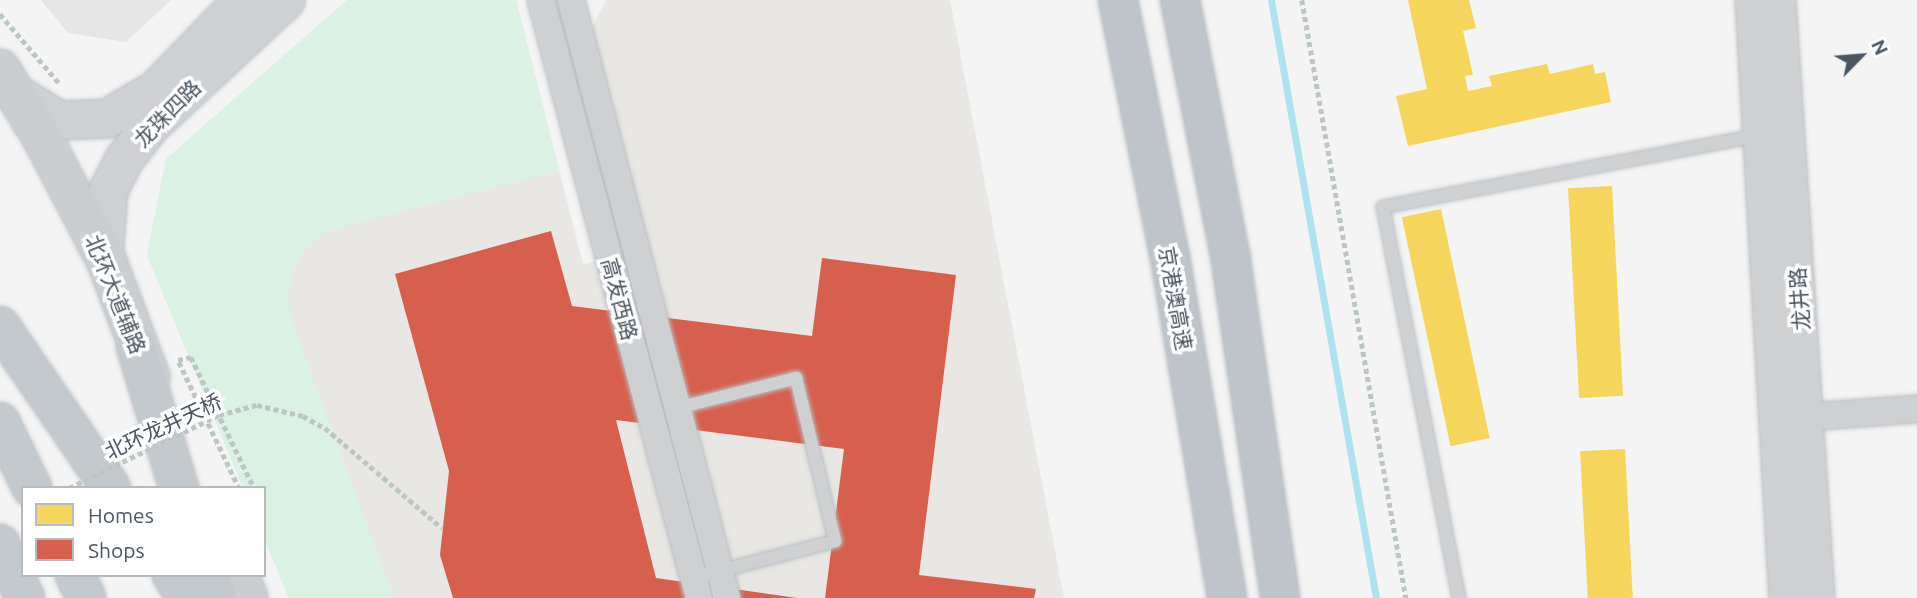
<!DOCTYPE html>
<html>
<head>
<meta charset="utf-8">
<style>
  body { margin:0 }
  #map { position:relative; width:1917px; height:598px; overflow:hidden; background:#f4f4f4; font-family:Ubuntu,"Noto Sans SC",sans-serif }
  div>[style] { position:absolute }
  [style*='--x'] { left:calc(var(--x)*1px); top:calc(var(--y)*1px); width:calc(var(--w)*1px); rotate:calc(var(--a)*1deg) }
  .commercial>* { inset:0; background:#e8e7e3 }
  .education>* { inset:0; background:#e6e5e6 }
  .green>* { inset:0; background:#d9f2e3 }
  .homes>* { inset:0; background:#f6d55c; transform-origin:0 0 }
  .shops>* { inset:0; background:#d6604d }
  .stream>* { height:7px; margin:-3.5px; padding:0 3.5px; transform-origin:3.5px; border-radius:3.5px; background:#aee2f0 }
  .path>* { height:4.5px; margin-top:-2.25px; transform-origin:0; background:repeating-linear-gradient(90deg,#bcc7c4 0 5px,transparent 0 8.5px) }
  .roads { filter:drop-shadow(0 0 2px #b9bec3) drop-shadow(0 0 2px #b9bec3) }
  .service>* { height:12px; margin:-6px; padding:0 6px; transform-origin:6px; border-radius:6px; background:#ced0d2 }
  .minor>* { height:26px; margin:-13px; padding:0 13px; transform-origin:13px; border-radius:13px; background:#ced0d2 }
  .tertiary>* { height:33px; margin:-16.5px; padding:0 16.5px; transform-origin:16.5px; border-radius:16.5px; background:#ced0d2 }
  .secondary>* { height:37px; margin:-18.5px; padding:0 18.5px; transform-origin:18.5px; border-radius:18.5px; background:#ced0d4 }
  .primary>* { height:38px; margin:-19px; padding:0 19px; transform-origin:19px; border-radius:19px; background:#caced1 }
  .trunk>* { height:38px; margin:-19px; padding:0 19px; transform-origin:19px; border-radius:19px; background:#c4c9cd }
  .motorway>* { height:38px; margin:-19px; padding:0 19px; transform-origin:19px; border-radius:19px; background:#bec4c9 }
  .path-bridge>* { height:4.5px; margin-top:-2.25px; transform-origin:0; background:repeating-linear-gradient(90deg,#bcc7c4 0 5px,transparent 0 8.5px) }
  span { translate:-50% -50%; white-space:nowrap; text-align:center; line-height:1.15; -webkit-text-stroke:7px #fff; paint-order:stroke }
  .street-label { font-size:21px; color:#4a5661 }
  .legend { position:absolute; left:21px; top:486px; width:245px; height:91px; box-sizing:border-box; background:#fff; border:2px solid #b7bbc0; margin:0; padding:9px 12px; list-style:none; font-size:21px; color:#4a5661 }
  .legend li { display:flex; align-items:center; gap:14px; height:35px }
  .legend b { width:35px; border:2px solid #b7bbc0 }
  .north { position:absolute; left:1826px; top:21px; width:70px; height:70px; -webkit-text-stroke:5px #fff; paint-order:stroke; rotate:65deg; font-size:19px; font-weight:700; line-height:28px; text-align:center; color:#4a5661 }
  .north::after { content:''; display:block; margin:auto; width:24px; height:32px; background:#4a5661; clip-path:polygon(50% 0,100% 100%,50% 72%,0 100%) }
</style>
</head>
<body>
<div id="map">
  <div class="commercial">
    <i style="clip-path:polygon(347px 0,516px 0,583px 264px,641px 250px,590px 32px,606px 0,950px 0,1064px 598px,289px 598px,264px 538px,264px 488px,243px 488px,147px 255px,166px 159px)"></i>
  </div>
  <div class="education">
    <i style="clip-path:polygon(41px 0,171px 0,126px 42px,68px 33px)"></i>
  </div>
  <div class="green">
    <i style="clip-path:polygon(347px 0,516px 0,559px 171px,361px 222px,327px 232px,306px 248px,292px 273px,288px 299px,294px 326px,394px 598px,289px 598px,264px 538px,264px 488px,243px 488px,147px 255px,166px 159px)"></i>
  </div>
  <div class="homes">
    <i style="clip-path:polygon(1408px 0,1469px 0,1476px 28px,1463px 31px,1473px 75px,1465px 76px,1468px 91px,1492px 86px,1489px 76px,1547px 64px,1550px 74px,1593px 64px,1595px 74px,1605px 72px,1611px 102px,1408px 146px,1396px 96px,1427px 89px)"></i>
    <i style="left:1612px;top:186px;width:210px;height:44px;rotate:87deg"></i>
    <i style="left:1441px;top:209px;width:234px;height:40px;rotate:78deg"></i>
    <i style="left:1625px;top:449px;width:149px;height:45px;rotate:87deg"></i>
  </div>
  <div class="shops">
    <i style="clip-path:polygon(551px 231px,572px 306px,812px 336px,822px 258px,956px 275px,919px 575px,1036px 589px,1034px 598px,825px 598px,844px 449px,616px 420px,656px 578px,797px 598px,453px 598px,440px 555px,449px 471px,395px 274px)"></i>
  </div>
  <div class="stream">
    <i style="--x:1271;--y:0;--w:607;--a:80.04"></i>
  </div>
  <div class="path">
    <i style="--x:1302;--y:0;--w:607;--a:80.13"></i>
    <i style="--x:0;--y:14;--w:92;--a:49.4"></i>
    <i style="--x:178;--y:360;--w:13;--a:-13"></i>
    <i style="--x:191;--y:357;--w:145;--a:64.3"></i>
    <i style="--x:179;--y:362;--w:140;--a:64.5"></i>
  </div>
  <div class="roads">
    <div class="service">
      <i style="--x:677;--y:408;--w:123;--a:-14.1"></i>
      <i style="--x:796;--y:378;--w:168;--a:76.5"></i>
      <i style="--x:835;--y:541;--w:147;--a:165.4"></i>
      <i style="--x:1459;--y:598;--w:398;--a:-101"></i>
      <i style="--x:1383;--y:207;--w:383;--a:-10.8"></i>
    </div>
    <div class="minor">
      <i style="--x:541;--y:0;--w:619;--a:75.2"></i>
      <i style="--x:571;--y:0;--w:618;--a:75.38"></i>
      <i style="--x:1808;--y:417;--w:109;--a:-4.2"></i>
    </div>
    <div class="tertiary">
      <i style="--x:1752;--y:0;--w:599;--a:86.75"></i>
      <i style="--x:1778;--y:0;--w:599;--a:86.27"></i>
    </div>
    <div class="secondary">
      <i style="--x:15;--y:93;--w:52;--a:31.5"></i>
      <i style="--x:59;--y:120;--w:48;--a:-2.4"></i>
      <i style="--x:107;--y:118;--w:57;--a:-30.6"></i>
      <i style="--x:156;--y:89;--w:124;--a:-46"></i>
      <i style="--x:103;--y:255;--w:65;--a:-85.6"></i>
      <i style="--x:108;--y:190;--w:34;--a:-63"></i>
      <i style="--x:123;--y:160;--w:46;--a:-52.1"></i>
      <i style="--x:151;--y:124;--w:183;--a:-42.8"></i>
    </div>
    <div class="primary">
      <i style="--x:0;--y:69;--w:82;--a:58.4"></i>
      <i style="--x:43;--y:139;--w:139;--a:62.5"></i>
      <i style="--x:107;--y:262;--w:123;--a:69.5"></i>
      <i style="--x:239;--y:575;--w:25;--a:69"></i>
    </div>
    <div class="trunk">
      <i style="--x:0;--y:326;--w:196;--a:55.6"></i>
      <i style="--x:136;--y:346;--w:148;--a:73.2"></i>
      <i style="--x:0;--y:422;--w:73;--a:64.1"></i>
      <i style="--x:0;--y:544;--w:60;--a:65.2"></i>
      <i style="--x:75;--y:575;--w:25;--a:64"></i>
      <i style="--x:172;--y:575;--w:27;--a:57"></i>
      <i style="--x:209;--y:575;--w:24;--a:71"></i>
    </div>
    <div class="motorway">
      <i style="--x:1118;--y:0;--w:262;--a:78.6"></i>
      <i style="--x:1170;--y:257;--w:346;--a:80.5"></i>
      <i style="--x:1180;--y:0;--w:266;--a:78.9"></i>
      <i style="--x:1231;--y:261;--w:341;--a:81.7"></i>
    </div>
  </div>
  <div class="path-bridge">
    <i style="--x:69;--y:488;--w:167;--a:-26"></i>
    <i style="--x:219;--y:415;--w:39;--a:-15"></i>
    <i style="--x:257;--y:405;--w:47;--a:13.4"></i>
    <i style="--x:303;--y:416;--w:25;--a:29"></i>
    <i style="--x:325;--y:428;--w:154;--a:40.5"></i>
  </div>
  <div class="street-label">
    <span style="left:167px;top:113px;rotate:-45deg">龙珠四路</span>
    <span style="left:116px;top:294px;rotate:68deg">北环大道辅路</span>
    <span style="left:1176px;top:298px;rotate:80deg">京港澳高速</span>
    <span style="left:620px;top:299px;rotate:75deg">高发西路</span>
    <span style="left:1799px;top:299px;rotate:-94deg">龙井路</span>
    <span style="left:163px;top:426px;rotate:-25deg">北环龙井天桥</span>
  </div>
  <ul class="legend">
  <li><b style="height:19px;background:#f6d55c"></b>Homes</li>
  <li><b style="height:19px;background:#d6604d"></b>Shops</li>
  </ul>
  <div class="north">N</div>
</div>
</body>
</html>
